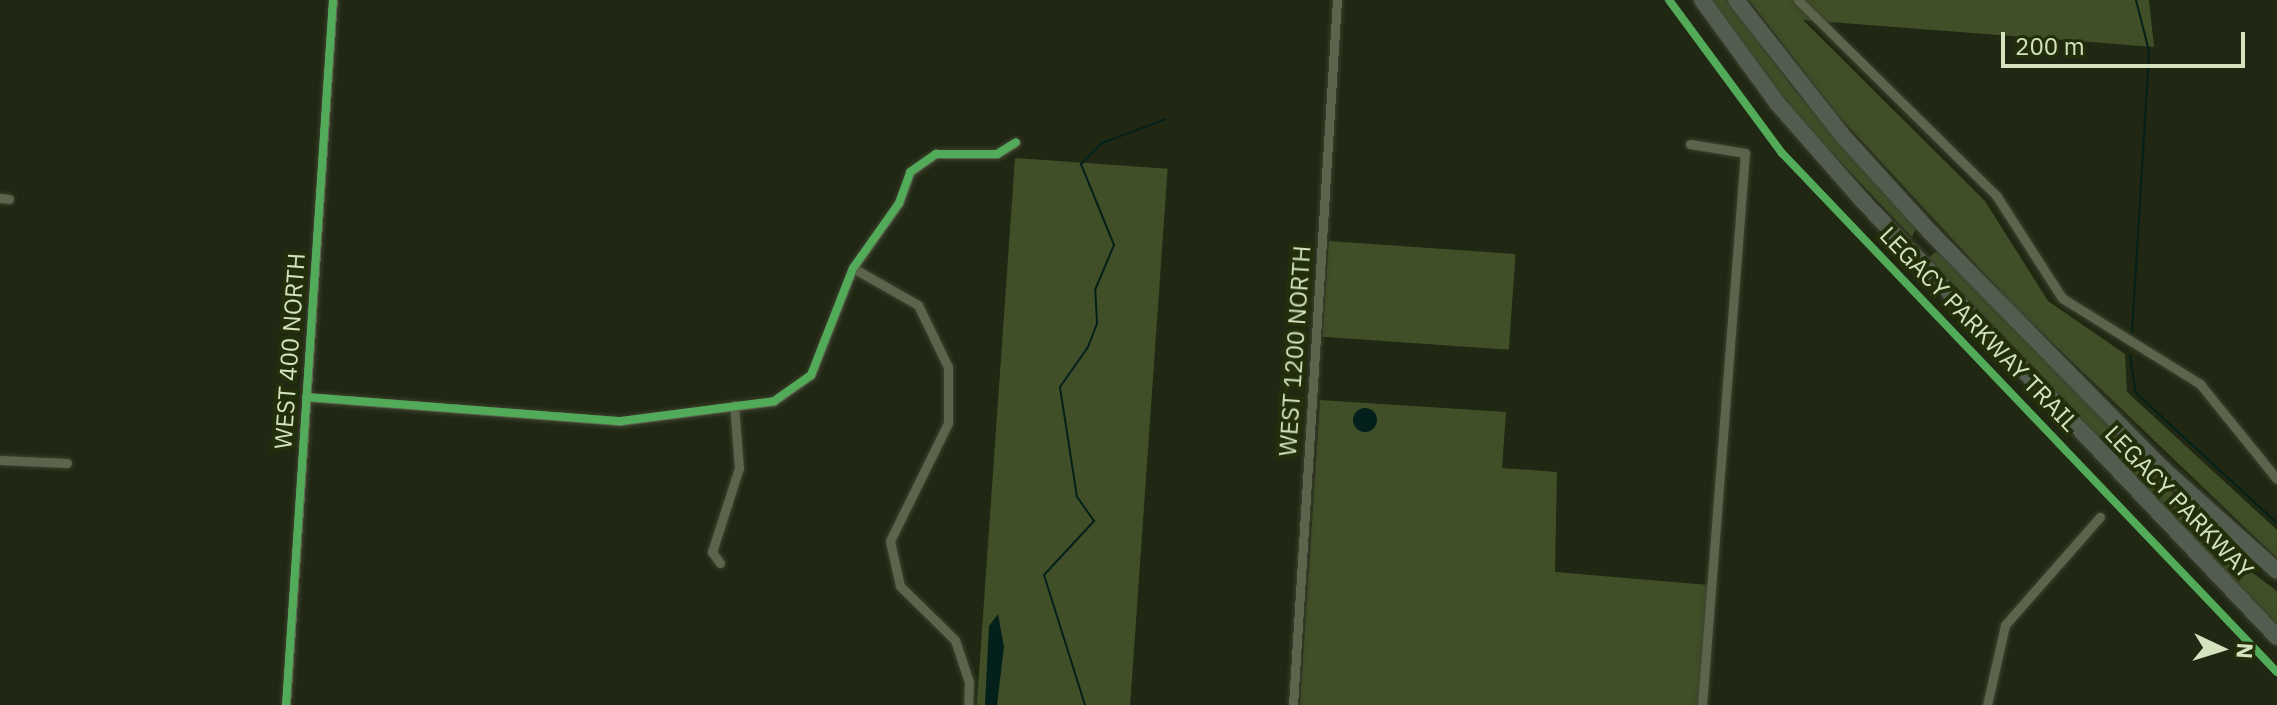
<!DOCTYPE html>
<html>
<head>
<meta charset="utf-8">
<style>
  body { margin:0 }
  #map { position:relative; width:2277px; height:705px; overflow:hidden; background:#202712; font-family:"IBM Plex Sans",sans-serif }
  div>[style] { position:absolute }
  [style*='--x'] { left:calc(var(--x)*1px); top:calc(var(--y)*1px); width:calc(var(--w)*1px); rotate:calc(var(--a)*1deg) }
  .green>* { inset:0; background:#404f27; transform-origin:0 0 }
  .water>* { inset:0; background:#03201a }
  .round { border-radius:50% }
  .stream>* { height:2px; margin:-1px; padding:0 1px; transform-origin:1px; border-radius:1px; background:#03201a }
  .roads { filter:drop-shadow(0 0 2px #3c4230) drop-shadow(0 0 2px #3c4230) }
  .minor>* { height:9px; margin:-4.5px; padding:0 4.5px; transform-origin:4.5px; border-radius:4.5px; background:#5c644c }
  .motorway>* { height:16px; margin:-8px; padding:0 8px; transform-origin:8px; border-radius:8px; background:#535d4f }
  .cycleway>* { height:8px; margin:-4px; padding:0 4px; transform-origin:4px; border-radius:4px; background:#51ab58 }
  span { translate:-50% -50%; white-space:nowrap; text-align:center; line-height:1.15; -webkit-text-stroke:8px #232f0a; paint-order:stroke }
  .street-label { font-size:24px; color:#d4e2bf }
  .north { position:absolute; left:2181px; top:609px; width:80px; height:80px; -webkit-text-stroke:6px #232f0a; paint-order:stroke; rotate:94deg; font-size:22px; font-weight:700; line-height:32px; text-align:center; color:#d4e2bf }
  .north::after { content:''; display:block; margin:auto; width:28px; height:36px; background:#d4e2bf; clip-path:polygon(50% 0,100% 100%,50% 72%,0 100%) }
  .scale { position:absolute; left:2001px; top:32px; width:244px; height:36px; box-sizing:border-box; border:4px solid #d4e2bf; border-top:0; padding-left:10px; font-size:24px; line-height:28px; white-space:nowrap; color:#d4e2bf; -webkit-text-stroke:6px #232f0a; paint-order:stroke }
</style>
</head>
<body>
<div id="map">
  <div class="green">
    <i style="clip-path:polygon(1711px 0,1727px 0,1797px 93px,1916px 228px,1912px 237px,1798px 117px)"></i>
    <i style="clip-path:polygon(1749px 0,2149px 0,2154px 47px,1803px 20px,1985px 201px,2048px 301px,2125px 354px,2127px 392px,2277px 530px,2277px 558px,2017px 309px,1836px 113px)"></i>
    <i style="left:1015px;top:158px;width:153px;height:548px;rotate:4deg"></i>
    <i style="left:1329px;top:241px;width:187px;height:96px;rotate:4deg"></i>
    <i style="clip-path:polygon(1937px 251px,2160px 475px,2207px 539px,2277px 591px,2277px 628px,1928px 258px)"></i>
    <i style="clip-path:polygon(1320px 400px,1506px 412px,1502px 468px,1557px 472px,1555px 572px,1709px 585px,1700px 705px,1300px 705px)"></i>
  </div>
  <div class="water">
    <i class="round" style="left:1353px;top:408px;width:24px;height:24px"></i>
    <i style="clip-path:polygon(998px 614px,1004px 647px,997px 705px,985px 705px,989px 626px)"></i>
  </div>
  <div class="stream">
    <i style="--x:2132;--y:332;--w:282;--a:-86.5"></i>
    <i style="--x:2149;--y:51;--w:53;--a:-104.3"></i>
    <i style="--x:2130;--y:356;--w:37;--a:81"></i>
    <i style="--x:2136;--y:393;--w:192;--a:42.7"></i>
    <i style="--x:1085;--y:705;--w:136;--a:-107.5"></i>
    <i style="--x:1044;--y:575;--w:74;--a:-47.2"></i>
    <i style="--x:1094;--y:521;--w:29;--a:-125"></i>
    <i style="--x:1077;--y:497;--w:111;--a:-98.8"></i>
    <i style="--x:1060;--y:387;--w:49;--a:-55"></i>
    <i style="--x:1088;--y:347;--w:26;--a:-69"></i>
    <i style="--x:1097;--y:323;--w:33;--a:-93"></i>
    <i style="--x:1095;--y:290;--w:49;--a:-67.1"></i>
    <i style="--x:1114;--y:245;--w:87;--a:-112.2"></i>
    <i style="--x:1081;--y:164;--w:30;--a:-45"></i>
    <i style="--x:1102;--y:143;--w:68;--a:-20.6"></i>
  </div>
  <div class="roads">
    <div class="minor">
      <i style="--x:1798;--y:0;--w:278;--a:44.6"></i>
      <i style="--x:1996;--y:195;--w:122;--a:57.3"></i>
      <i style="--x:2062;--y:298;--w:163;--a:31.9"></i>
      <i style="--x:2200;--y:384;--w:122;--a:51"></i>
      <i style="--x:1690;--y:144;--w:56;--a:9.3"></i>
      <i style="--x:1745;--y:153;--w:554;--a:94.45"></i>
      <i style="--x:0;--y:198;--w:9;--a:6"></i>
      <i style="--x:853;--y:268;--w:75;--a:29.6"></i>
      <i style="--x:918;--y:305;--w:69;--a:64.2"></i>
      <i style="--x:948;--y:367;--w:56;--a:90"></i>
      <i style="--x:948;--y:423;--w:131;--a:116.2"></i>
      <i style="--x:890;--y:541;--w:46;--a:77.5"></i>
      <i style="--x:900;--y:586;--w:77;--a:44.5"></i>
      <i style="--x:955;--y:640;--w:44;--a:71.6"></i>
      <i style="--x:969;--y:682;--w:23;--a:92"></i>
      <i style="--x:306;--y:397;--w:316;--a:4.4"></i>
      <i style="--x:621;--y:421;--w:154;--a:-7.4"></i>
      <i style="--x:774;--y:401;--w:45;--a:-35.1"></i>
      <i style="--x:811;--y:375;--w:115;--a:-68.6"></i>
      <i style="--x:853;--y:268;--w:80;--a:-54.7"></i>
      <i style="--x:899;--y:203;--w:33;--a:-70"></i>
      <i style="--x:910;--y:172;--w:32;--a:-35"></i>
      <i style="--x:936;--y:154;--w:61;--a:0"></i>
      <i style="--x:997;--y:154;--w:22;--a:-32"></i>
      <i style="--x:0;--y:460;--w:67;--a:2.6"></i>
      <i style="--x:720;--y:563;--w:14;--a:-126"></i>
      <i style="--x:712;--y:552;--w:88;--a:-72.2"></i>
      <i style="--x:739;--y:468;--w:63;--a:-94.5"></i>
      <i style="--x:286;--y:705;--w:707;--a:-86.19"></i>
      <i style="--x:1293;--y:705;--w:706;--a:-86.43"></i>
      <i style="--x:1987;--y:705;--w:82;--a:-77.3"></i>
      <i style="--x:2005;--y:625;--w:144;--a:-48.7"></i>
    </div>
    <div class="motorway">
      <i style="--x:1702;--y:0;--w:127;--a:53.9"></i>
      <i style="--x:1777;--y:103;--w:128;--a:48.8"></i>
      <i style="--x:1861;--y:199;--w:604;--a:46.48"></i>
      <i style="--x:1736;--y:0;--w:173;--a:51.8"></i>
      <i style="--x:1843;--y:136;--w:132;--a:47.8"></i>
      <i style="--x:1932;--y:234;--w:328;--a:45.5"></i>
      <i style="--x:2162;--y:468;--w:154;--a:41.8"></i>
    </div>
  </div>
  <div class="cycleway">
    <i style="--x:1669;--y:0;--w:190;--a:53.6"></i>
    <i style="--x:1782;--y:153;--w:717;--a:46.36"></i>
    <i style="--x:306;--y:397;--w:316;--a:4.4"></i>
    <i style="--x:621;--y:421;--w:154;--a:-7.4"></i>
    <i style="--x:774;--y:401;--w:45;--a:-35.1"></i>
    <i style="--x:811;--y:375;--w:115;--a:-68.6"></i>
    <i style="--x:853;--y:268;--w:80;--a:-54.7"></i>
    <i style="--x:899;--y:203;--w:33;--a:-70"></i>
    <i style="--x:910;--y:172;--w:32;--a:-35"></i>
    <i style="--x:936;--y:154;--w:61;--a:0"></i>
    <i style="--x:997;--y:154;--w:22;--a:-32"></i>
    <i style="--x:286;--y:705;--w:707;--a:-86.19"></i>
  </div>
  <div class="street-label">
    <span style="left:1979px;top:329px;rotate:46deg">LEGACY PARKWAY TRAIL</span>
    <span style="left:290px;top:351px;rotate:-86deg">WEST 400 NORTH</span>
    <span style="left:1295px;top:351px;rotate:-86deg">WEST 1200 NORTH</span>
    <span style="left:2179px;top:502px;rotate:46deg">LEGACY PARKWAY</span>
  </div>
  <div class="north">N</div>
  <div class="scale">200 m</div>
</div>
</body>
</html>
